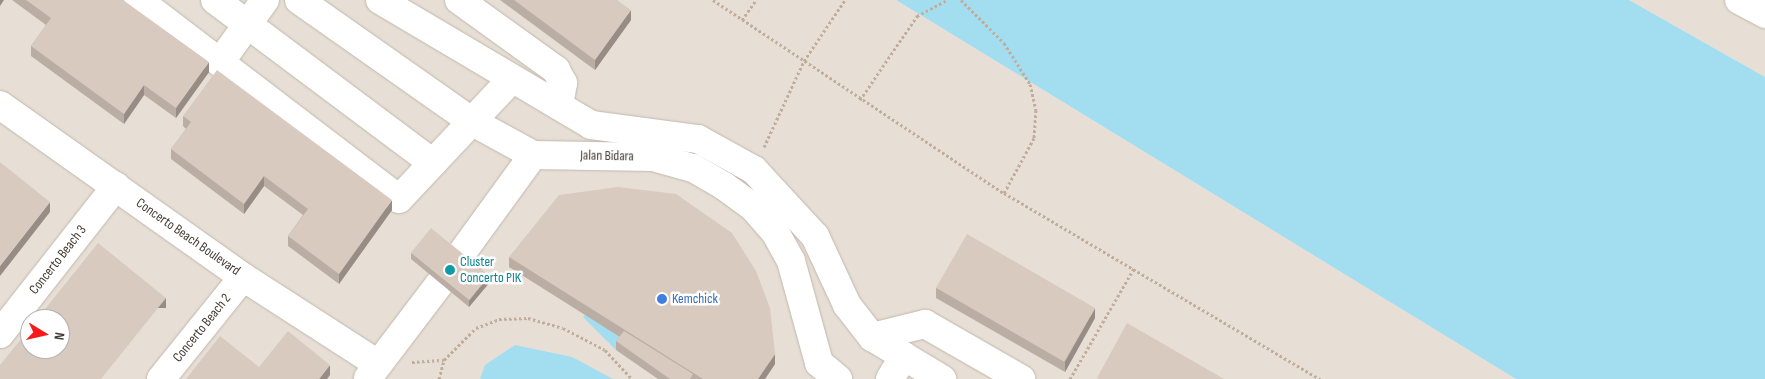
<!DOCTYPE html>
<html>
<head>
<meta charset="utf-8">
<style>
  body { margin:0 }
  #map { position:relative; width:1765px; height:379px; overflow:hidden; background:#f3eee7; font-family:"Sofia Sans Condensed",sans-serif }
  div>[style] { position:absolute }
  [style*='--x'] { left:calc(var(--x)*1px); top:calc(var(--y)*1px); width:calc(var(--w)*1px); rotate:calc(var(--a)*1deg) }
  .residential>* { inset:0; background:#e7dfd5 }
  .water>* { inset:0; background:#a3ddf0 }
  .path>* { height:3px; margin-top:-1.5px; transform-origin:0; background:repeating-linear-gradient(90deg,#c0ad9b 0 2.5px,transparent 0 5px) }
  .roads { filter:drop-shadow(0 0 1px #c2b7ac) drop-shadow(0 0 1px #c2b7ac) }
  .minor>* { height:28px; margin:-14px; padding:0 14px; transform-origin:14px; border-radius:14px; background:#fff }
  .wall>* { inset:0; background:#baaea4 }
  .shaded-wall>* { inset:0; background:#978d86; transform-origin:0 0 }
  .building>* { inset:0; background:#d8cabf; transform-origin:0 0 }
  .dots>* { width:14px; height:14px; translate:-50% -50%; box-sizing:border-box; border:2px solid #fff; border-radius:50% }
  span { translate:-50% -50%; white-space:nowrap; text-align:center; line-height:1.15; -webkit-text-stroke:5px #fff; paint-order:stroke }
  .street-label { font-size:14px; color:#463d36 }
  .culture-label { font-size:14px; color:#0d838f }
  .left { translate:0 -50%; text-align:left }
  .shop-label { font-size:14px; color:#366cbe }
  .north { position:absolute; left:20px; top:309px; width:50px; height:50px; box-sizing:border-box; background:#fff; border:1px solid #b5b1af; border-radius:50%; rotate:99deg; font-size:14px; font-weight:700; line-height:20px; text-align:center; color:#463d36 }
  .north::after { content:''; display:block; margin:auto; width:18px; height:22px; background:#f8191b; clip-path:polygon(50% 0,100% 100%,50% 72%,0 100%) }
</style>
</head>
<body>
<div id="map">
  <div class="residential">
    <i style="clip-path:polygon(evenodd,0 0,896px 0,1516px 379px,0 379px,0 0,30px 319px,60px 319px,60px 349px,30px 349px,30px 319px)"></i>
    <i style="clip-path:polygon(1629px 0,1765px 0,1765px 77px)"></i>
  </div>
  <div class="water">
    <i style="clip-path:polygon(896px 0,1629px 0,1765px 77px,1765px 379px,1516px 379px)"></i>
    <i style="clip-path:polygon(606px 283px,647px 309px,616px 350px,583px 317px)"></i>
    <i style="clip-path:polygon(515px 345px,572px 357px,613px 379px,480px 379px,485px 365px)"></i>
  </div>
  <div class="path">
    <i style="--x:713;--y:0;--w:349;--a:33.6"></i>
    <i style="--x:1004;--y:193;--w:367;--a:30.5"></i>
    <i style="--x:961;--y:0;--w:61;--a:45"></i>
    <i style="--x:1004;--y:43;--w:49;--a:57.6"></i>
    <i style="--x:1030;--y:84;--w:27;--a:77"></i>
    <i style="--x:1036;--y:110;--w:28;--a:94"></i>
    <i style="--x:1034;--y:138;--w:63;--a:118.6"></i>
    <i style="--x:742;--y:20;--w:24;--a:-55"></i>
    <i style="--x:860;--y:100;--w:102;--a:-55.8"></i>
    <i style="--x:917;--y:16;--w:34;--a:-28"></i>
    <i style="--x:764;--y:147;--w:95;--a:-65.1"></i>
    <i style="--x:804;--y:61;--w:73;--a:-56.1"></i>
    <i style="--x:412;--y:362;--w:32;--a:-4"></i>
    <i style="--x:439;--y:379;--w:20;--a:-75"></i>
    <i style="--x:444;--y:360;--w:45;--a:-45"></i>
    <i style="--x:476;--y:328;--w:25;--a:-21"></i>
    <i style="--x:499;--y:319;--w:29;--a:-2"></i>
    <i style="--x:528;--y:318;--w:36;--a:16"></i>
    <i style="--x:563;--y:328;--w:47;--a:27.6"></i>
    <i style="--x:605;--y:350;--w:40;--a:47"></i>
    <i style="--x:1070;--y:379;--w:128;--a:-60"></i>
  </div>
  <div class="roads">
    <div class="minor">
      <i style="--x:138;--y:0;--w:328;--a:37.3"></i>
      <i style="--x:399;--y:199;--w:162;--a:-46.8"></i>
      <i style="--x:215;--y:0;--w:272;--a:36.8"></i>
      <i style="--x:299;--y:0;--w:210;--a:35.1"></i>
      <i style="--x:471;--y:121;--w:71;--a:28.7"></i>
      <i style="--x:533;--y:155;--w:120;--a:1"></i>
      <i style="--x:653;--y:157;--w:41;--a:15.4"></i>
      <i style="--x:693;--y:168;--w:36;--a:30"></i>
      <i style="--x:724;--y:186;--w:36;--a:36"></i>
      <i style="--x:753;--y:207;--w:33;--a:49"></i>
      <i style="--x:775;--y:232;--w:33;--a:61"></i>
      <i style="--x:791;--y:261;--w:106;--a:74.6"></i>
      <i style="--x:819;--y:363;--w:25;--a:40"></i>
      <i style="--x:380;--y:0;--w:245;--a:30.6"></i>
      <i style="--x:591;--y:125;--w:108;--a:7.5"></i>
      <i style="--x:698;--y:139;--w:64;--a:29"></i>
      <i style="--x:754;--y:170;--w:90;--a:47.3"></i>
      <i style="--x:815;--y:236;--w:76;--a:65.1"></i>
      <i style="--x:847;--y:305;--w:41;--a:52"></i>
      <i style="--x:872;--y:337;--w:82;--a:31"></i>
      <i style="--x:459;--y:0;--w:120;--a:35.8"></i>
      <i style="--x:556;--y:70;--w:15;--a:62"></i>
      <i style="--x:563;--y:83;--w:23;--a:100"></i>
      <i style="--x:1739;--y:0;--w:30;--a:28"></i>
      <i style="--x:221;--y:61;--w:75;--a:-54.2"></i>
      <i style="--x:0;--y:105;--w:298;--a:35.3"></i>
      <i style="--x:243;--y:277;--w:161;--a:32.8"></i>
      <i style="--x:459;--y:257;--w:126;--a:-54"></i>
      <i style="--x:0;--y:334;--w:188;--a:-51.9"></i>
      <i style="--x:872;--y:337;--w:55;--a:-13.8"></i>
      <i style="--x:925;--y:324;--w:111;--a:29.8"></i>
      <i style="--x:368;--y:378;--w:119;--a:-52.8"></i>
      <i style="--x:161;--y:379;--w:131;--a:-51.2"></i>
      <i style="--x:890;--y:379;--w:27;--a:-59"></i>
    </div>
  </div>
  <div class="wall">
    <i style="clip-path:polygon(12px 0,123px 0,209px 72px,176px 118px,144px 95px,124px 124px,31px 56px,31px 46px,46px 25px)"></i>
    <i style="clip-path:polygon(500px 0,617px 0,631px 20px,595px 70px)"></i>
    <i style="clip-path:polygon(183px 116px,392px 210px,339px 284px,288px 246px,288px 236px,303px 215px,264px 186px,244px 214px,171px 159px,171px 149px,186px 129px,183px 126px)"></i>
    <i style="clip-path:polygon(411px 253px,490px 282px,469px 307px,411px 259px)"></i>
    <i style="clip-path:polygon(509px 257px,775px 364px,765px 379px,658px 379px,616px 350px,616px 341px,620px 337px,509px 267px)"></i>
    <i style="clip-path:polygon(936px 288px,1095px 318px,1065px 372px,936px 298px)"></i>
  </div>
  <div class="shaded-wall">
    <i style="clip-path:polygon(0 0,4px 0,0 6px)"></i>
    <i style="clip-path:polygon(631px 10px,631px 20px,595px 70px,595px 60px)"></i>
    <i style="clip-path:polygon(209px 62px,209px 72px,176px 118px,176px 108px)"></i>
    <i style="clip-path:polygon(144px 85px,144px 95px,124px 124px,124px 114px)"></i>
    <i style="clip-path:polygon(264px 176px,264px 186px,244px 214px,244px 204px)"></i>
    <i style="clip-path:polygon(392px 200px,392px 210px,339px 284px,339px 274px)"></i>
    <i style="clip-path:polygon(50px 202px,50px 212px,0 276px,0 266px)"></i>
    <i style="clip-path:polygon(490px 275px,490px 282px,469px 307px,469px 301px)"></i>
    <i style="left:166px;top:298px;width:10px;height:104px;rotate:90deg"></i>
    <i style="clip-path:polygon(1095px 308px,1095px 318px,1065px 372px,1065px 362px)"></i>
    <i style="clip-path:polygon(775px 354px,775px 364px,765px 379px,758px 379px)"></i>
    <i style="clip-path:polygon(330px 365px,330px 375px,327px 379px,319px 379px)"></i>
  </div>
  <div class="building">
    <i style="clip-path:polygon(26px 0,123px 0,209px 62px,176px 108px,144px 85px,124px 114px,31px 46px,51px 18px)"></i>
    <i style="clip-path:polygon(514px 0,617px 0,631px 10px,595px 60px)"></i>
    <i style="clip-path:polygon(217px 70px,392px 200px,339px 274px,288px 236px,308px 209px,264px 176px,244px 204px,171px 149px,191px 122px,183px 116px)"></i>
    <i style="clip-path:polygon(0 162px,50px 202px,0 266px)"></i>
    <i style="clip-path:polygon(618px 187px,676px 194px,732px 233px,756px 271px,770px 308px,775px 354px,758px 379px,703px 379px,509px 257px,559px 195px)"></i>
    <i style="left:431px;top:228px;width:75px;height:32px;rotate:39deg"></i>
    <i style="left:967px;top:234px;width:148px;height:62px;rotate:30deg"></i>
    <i style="clip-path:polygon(98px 243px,166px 298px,101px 379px,0 379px,0 365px,30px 328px,30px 349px,60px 349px,60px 319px,37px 319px)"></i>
    <i style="clip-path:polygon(1127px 323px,1224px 379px,1099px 379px,1097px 378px)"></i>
    <i style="clip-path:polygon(288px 331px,330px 365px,319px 379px,186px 379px,220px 336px,259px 367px)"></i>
    <i style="clip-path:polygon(624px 331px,693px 374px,690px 379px,670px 379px,616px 341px)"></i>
  </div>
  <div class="dots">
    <i style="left:450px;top:270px;background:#0f9aa8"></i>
    <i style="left:662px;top:299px;background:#3f7fe0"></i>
  </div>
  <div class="street-label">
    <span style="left:607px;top:156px;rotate:1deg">Jalan Bidara</span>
    <span style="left:188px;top:237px;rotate:35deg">Concerto Beach Boulevard</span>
    <span style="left:58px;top:260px;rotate:-52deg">Concerto Beach 3</span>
    <span style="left:202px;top:328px;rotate:-51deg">Concerto Beach 2</span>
  </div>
  <div class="culture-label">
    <span class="left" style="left:460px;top:270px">Cluster<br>Concerto PIK</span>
  </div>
  <div class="shop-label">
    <span class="left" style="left:672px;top:299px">Kemchick</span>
  </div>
  <div class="north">N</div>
</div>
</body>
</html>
